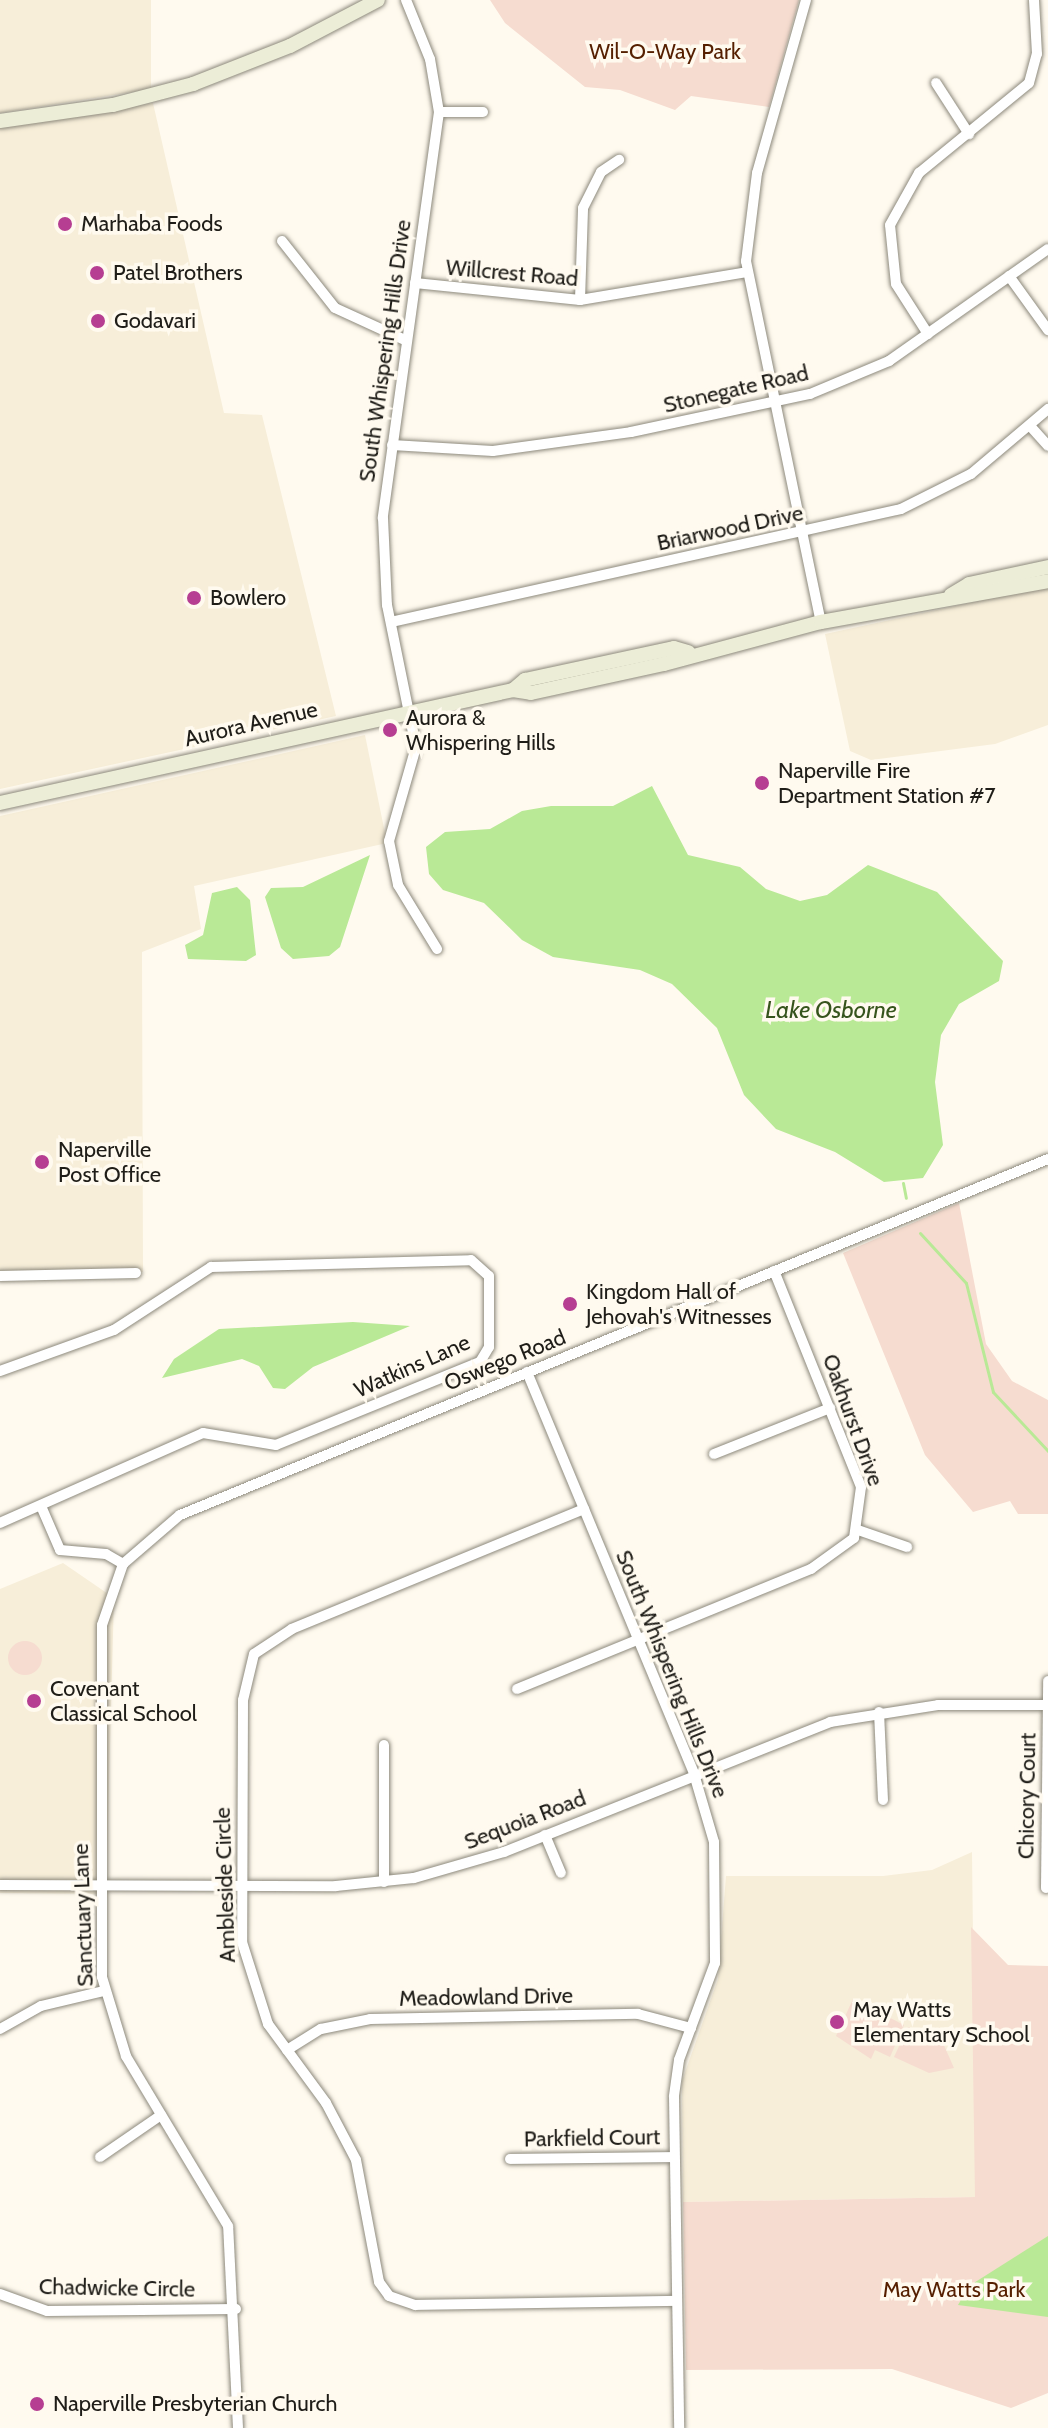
<!DOCTYPE html>
<html>
<head>
<meta charset="utf-8">
<style>
  body { margin:0 }
  #map { position:relative; width:1048px; height:2428px; overflow:hidden; background:#fffaef; font-family:Cabin,sans-serif }
  div>[style] { position:absolute }
  [style*='--x'] { left:calc(var(--x)*1px); top:calc(var(--y)*1px); width:calc(var(--w)*1px); rotate:calc(var(--a)*1deg) }
  .built>* { inset:0; background:#f7eed9 }
  .green>* { inset:0; background:#f6dcd0 }
  .round { border-radius:50% }
  .water>* { inset:0; background:#b9e996 }
  .stream>* { height:3px; margin:-1.5px; padding:0 1.5px; transform-origin:1.5px; border-radius:1.5px; background:#b9e996 }
  .roads { filter:drop-shadow(0 0 2px #8d897c) drop-shadow(0 0 2px #8d897c) }
  .street>* { height:10px; margin:-5px; padding:0 5px; transform-origin:5px; border-radius:5px; background:#fff }
  .secondary>* { height:14px; margin:-7px; padding:0 7px; transform-origin:7px; border-radius:7px; background:#ecedd7 }
  .dots>* { width:22px; height:22px; translate:-50% -50%; box-sizing:border-box; border:4px solid #fffaef; border-radius:50% }
  span { translate:-50% -50%; white-space:nowrap; text-align:center; line-height:1.15; -webkit-text-stroke:7px #fffaef; paint-order:stroke }
  .park-label { font-size:22px; color:#551f00 }
  .poi-label { font-size:22px; color:#1f1d18 }
  .left { translate:0 -50%; text-align:left }
  .street-label { font-size:22px; color:#1f1d18 }
  .water-label { font-size:24px; color:#36541c; font-style:italic }
</style>
</head>
<body>
<div id="map">
  <div class="built">
    <i style="clip-path:polygon(0 0,151px 0,151px 89px,0 113px)"></i>
    <i style="clip-path:polygon(153px 103px,224px 413px,262px 415px,336px 716px,0 789px,0 128px)"></i>
    <i style="clip-path:polygon(1048px 586px,1048px 725px,995px 744px,871px 760px,850px 751px,825px 634px)"></i>
    <i style="clip-path:polygon(365px 735px,387px 843px,194px 886px,201px 929px,142px 952px,143px 1272px,0 1275px,0 816px)"></i>
    <i style="clip-path:polygon(63px 1563px,114px 1598px,106px 1894px,0 1893px,0 1589px)"></i>
    <i style="clip-path:polygon(972px 1852px,976px 2197px,683px 2202px,682px 2081px,718px 1979px,726px 1876px,883px 1876px,932px 1870px)"></i>
  </div>
  <div class="green">
    <i style="clip-path:polygon(490px 0,799px 0,769px 107px,691px 96px,675px 110px,620px 90px,585px 87px,505px 23px)"></i>
    <i style="clip-path:polygon(959px 1203px,986px 1344px,1012px 1381px,1048px 1400px,1048px 1514px,1018px 1514px,1010px 1501px,973px 1512px,925px 1455px,843px 1253px)"></i>
    <i class="round" style="left:8px;top:1641px;width:34px;height:34px"></i>
    <i style="clip-path:polygon(971px 1927px,1008px 1965px,1048px 1966px,1048px 2393px,1011px 2408px,892px 2369px,686px 2370px,683px 2202px,975px 2197px)"></i>
    <i style="clip-path:polygon(853px 1999px,904px 2025px,890px 2057px,875px 2050px,871px 2059px,836px 2036px)"></i>
    <i style="clip-path:polygon(908px 2027px,943px 2043px,954px 2068px,929px 2073px,894px 2057px)"></i>
  </div>
  <div class="water">
    <i style="clip-path:polygon(652px 786px,688px 855px,740px 867px,766px 889px,800px 901px,827px 895px,868px 865px,937px 892px,1003px 961px,999px 981px,959px 1004px,941px 1035px,935px 1082px,943px 1145px,923px 1178px,884px 1182px,835px 1152px,776px 1129px,744px 1095px,717px 1028px,672px 984px,640px 970px,553px 957px,522px 940px,484px 903px,443px 890px,429px 874px,426px 847px,445px 832px,490px 829px,522px 811px,551px 806px,613px 806px)"></i>
    <i style="clip-path:polygon(370px 855px,340px 947px,329px 956px,293px 959px,281px 948px,265px 897px,271px 888px,303px 887px)"></i>
    <i style="clip-path:polygon(237px 887px,250px 900px,256px 955px,246px 961px,188px 959px,185px 945px,203px 935px,212px 893px)"></i>
    <i style="clip-path:polygon(353px 1322px,410px 1326px,313px 1367px,285px 1389px,273px 1388px,259px 1366px,242px 1359px,162px 1378px,174px 1359px,219px 1329px)"></i>
    <i style="clip-path:polygon(1048px 2236px,1048px 2317px,958px 2305px,969px 2286px)"></i>
  </div>
  <div class="stream">
    <i style="--x:903;--y:1183;--w:15;--a:79"></i>
    <i style="--x:920;--y:1233;--w:68;--a:47.4"></i>
    <i style="--x:966;--y:1283;--w:112;--a:76.1"></i>
    <i style="--x:993;--y:1392;--w:81;--a:47"></i>
  </div>
  <div class="roads">
    <div class="street">
      <i style="--x:406;--y:0;--w:64;--a:67.9"></i>
      <i style="--x:430;--y:59;--w:54;--a:80.4"></i>
      <i style="--x:439;--y:112;--w:410;--a:97.9"></i>
      <i style="--x:383;--y:518;--w:87;--a:87.4"></i>
      <i style="--x:387;--y:605;--w:145;--a:78.5"></i>
      <i style="--x:416;--y:747;--w:98;--a:106"></i>
      <i style="--x:389;--y:841;--w:45;--a:78.4"></i>
      <i style="--x:398;--y:885;--w:75;--a:58.6"></i>
      <i style="--x:806;--y:0;--w:180;--a:105.8"></i>
      <i style="--x:757;--y:173;--w:89;--a:97.1"></i>
      <i style="--x:746;--y:261;--w:369;--a:78.3"></i>
      <i style="--x:936;--y:83;--w:61;--a:57.1"></i>
      <i style="--x:439;--y:112;--w:44;--a:0"></i>
      <i style="--x:282;--y:241;--w:85;--a:51.7"></i>
      <i style="--x:335;--y:308;--w:79;--a:24.6"></i>
      <i style="--x:1009;--y:276;--w:67;--a:54.2"></i>
      <i style="--x:415;--y:283;--w:166;--a:5.9"></i>
      <i style="--x:580;--y:300;--w:169;--a:-9.5"></i>
      <i style="--x:580;--y:300;--w:92;--a:-88.1"></i>
      <i style="--x:583;--y:208;--w:40;--a:-63.4"></i>
      <i style="--x:601;--y:172;--w:22;--a:-34"></i>
      <i style="--x:928;--y:334;--w:59;--a:-122.6"></i>
      <i style="--x:896;--y:284;--w:59;--a:-95.8"></i>
      <i style="--x:890;--y:225;--w:60;--a:-60.9"></i>
      <i style="--x:919;--y:173;--w:142;--a:-39.3"></i>
      <i style="--x:1029;--y:83;--w:30;--a:-75"></i>
      <i style="--x:1037;--y:54;--w:54;--a:-93.2"></i>
      <i style="--x:1032;--y:428;--w:24;--a:48"></i>
      <i style="--x:392;--y:445;--w:101;--a:3.4"></i>
      <i style="--x:493;--y:451;--w:139;--a:-7.8"></i>
      <i style="--x:631;--y:432;--w:183;--a:-12"></i>
      <i style="--x:810;--y:394;--w:86;--a:-22.7"></i>
      <i style="--x:889;--y:361;--w:194;--a:-35.2"></i>
      <i style="--x:391;--y:622;--w:522;--a:-12.49"></i>
      <i style="--x:901;--y:509;--w:78;--a:-26.6"></i>
      <i style="--x:971;--y:474;--w:101;--a:-40.2"></i>
      <i style="--x:0;--y:1276;--w:136;--a:-1.3"></i>
      <i style="--x:0;--y:1371;--w:121;--a:-19.8"></i>
      <i style="--x:114;--y:1330;--w:116;--a:-33"></i>
      <i style="--x:211;--y:1267;--w:260;--a:-1.5"></i>
      <i style="--x:471;--y:1260;--w:24;--a:42"></i>
      <i style="--x:489;--y:1276;--w:71;--a:90"></i>
      <i style="--x:489;--y:1347;--w:17;--a:121"></i>
      <i style="--x:480;--y:1362;--w:220;--a:157.9"></i>
      <i style="--x:276;--y:1445;--w:74;--a:-170.7"></i>
      <i style="--x:203;--y:1433;--w:222;--a:156.1"></i>
      <i style="--x:527;--y:1372;--w:435;--a:67.4"></i>
      <i style="--x:694;--y:1774;--w:71;--a:73.6"></i>
      <i style="--x:714;--y:1842;--w:121;--a:89.5"></i>
      <i style="--x:715;--y:1963;--w:103;--a:110.4"></i>
      <i style="--x:679;--y:2060;--w:37;--a:98"></i>
      <i style="--x:674;--y:2097;--w:331;--a:89.1"></i>
      <i style="--x:714;--y:1454;--w:125;--a:-21.6"></i>
      <i style="--x:41;--y:1506;--w:48;--a:66.6"></i>
      <i style="--x:60;--y:1550;--w:46;--a:5"></i>
      <i style="--x:106;--y:1554;--w:20;--a:30"></i>
      <i style="--x:584;--y:1509;--w:316;--a:157.7"></i>
      <i style="--x:292;--y:1629;--w:45;--a:146.7"></i>
      <i style="--x:254;--y:1654;--w:47;--a:103.4"></i>
      <i style="--x:243;--y:1700;--w:242;--a:90.2"></i>
      <i style="--x:242;--y:1942;--w:86;--a:72.4"></i>
      <i style="--x:268;--y:2024;--w:98;--a:53.7"></i>
      <i style="--x:326;--y:2103;--w:64;--a:62.2"></i>
      <i style="--x:356;--y:2160;--w:124;--a:79.3"></i>
      <i style="--x:379;--y:2282;--w:17;--a:54"></i>
      <i style="--x:389;--y:2296;--w:28;--a:19"></i>
      <i style="--x:415;--y:2305;--w:262;--a:-0.9"></i>
      <i style="--x:858;--y:1530;--w:52;--a:19.1"></i>
      <i style="--x:517;--y:1689;--w:318;--a:-22.2"></i>
      <i style="--x:811;--y:1569;--w:53;--a:-35.8"></i>
      <i style="--x:854;--y:1538;--w:51;--a:-82.2"></i>
      <i style="--x:861;--y:1487;--w:233;--a:-111.9"></i>
      <i style="--x:879;--y:1712;--w:88;--a:87.4"></i>
      <i style="--x:545;--y:1835;--w:41;--a:67.2"></i>
      <i style="--x:384;--y:1882;--w:137;--a:-90"></i>
      <i style="--x:0;--y:1885;--w:336;--a:0.2"></i>
      <i style="--x:336;--y:1886;--w:78;--a:-5.9"></i>
      <i style="--x:414;--y:1878;--w:94;--a:-16.1"></i>
      <i style="--x:504;--y:1852;--w:351;--a:-21.7"></i>
      <i style="--x:830;--y:1722;--w:109;--a:-8.9"></i>
      <i style="--x:938;--y:1705;--w:110;--a:0"></i>
      <i style="--x:1046;--y:1888;--w:207;--a:-89.4"></i>
      <i style="--x:0;--y:2029;--w:47;--a:-29.3"></i>
      <i style="--x:41;--y:2006;--w:65;--a:-13.4"></i>
      <i style="--x:287;--y:2050;--w:40;--a:-32"></i>
      <i style="--x:321;--y:2029;--w:50;--a:-11.5"></i>
      <i style="--x:370;--y:2019;--w:268;--a:-1.1"></i>
      <i style="--x:638;--y:2014;--w:55;--a:14.8"></i>
      <i style="--x:100;--y:2157;--w:74;--a:-34.5"></i>
      <i style="--x:510;--y:2159;--w:164;--a:-0.7"></i>
      <i style="--x:0;--y:2294;--w:50;--a:19.9"></i>
      <i style="--x:47;--y:2311;--w:189;--a:-0.6"></i>
      <i style="--x:238;--y:2428;--w:202;--a:-92.8"></i>
      <i style="--x:228;--y:2226;--w:198;--a:-121"></i>
      <i style="--x:126;--y:2056;--w:83;--a:-106.9"></i>
      <i style="--x:102;--y:1977;--w:352;--a:-90"></i>
      <i style="--x:102;--y:1625;--w:65;--a:-71"></i>
      <i style="--x:123;--y:1564;--w:75;--a:-40.7"></i>
      <i style="--x:180;--y:1515;--w:938;--a:-22.3"></i>
    </div>
    <div class="secondary">
      <i style="--x:0;--y:121;--w:114;--a:-8.1"></i>
      <i style="--x:113;--y:105;--w:83;--a:-14.7"></i>
      <i style="--x:193;--y:84;--w:104;--a:-21.4"></i>
      <i style="--x:290;--y:46;--w:99;--a:-27.6"></i>
      <i style="--x:951;--y:595;--w:21;--a:-31"></i>
      <i style="--x:969;--y:584;--w:81;--a:-12.1"></i>
      <i style="--x:513;--y:690;--w:16;--a:-40"></i>
      <i style="--x:525;--y:680;--w:152;--a:-12.1"></i>
      <i style="--x:674;--y:648;--w:15;--a:16"></i>
      <i style="--x:0;--y:803;--w:525;--a:-12.42"></i>
      <i style="--x:513;--y:690;--w:18;--a:9"></i>
      <i style="--x:531;--y:693;--w:136;--a:-12.3"></i>
      <i style="--x:664;--y:664;--w:163;--a:-15"></i>
      <i style="--x:821;--y:622;--w:231;--a:-10.2"></i>
    </div>
  </div>
  <div class="dots">
    <i style="left:65px;top:224px;background:#b63e92"></i>
    <i style="left:97px;top:273px;background:#b63e92"></i>
    <i style="left:98px;top:321px;background:#b63e92"></i>
    <i style="left:194px;top:598px;background:#b63e92"></i>
    <i style="left:390px;top:730px;background:#b63e92"></i>
    <i style="left:762px;top:783px;background:#b63e92"></i>
    <i style="left:42px;top:1162px;background:#b63e92"></i>
    <i style="left:570px;top:1304px;background:#b63e92"></i>
    <i style="left:34px;top:1701px;background:#b63e92"></i>
    <i style="left:837px;top:2022px;background:#b63e92"></i>
    <i style="left:37px;top:2404px;background:#b63e92"></i>
  </div>
  <div class="park-label">
    <span style="left:665px;top:52px">Wil-O-Way Park</span>
    <span style="left:954px;top:2290px">May Watts Park</span>
  </div>
  <div class="poi-label">
    <span class="left" style="left:81px;top:224px">Marhaba Foods</span>
    <span class="left" style="left:113px;top:273px">Patel Brothers</span>
    <span class="left" style="left:114px;top:321px">Godavari</span>
    <span class="left" style="left:210px;top:598px">Bowlero</span>
    <span class="left" style="left:406px;top:730px">Aurora &amp;<br>Whispering Hills</span>
    <span class="left" style="left:778px;top:783px">Naperville Fire<br>Department Station #7</span>
    <span class="left" style="left:58px;top:1162px">Naperville<br>Post Office</span>
    <span class="left" style="left:586px;top:1304px">Kingdom Hall of<br>Jehovah's Witnesses</span>
    <span class="left" style="left:50px;top:1701px">Covenant<br>Classical School</span>
    <span class="left" style="left:853px;top:2022px">May Watts<br>Elementary School</span>
    <span class="left" style="left:53px;top:2404px">Naperville Presbyterian Church</span>
  </div>
  <div class="street-label">
    <span style="left:512px;top:273px;rotate:5deg">Willcrest Road</span>
    <span style="left:385px;top:351px;rotate:-82deg">South Whispering Hills Drive</span>
    <span style="left:736px;top:389px;rotate:-13deg">Stonegate Road</span>
    <span style="left:730px;top:528px;rotate:-12deg">Briarwood Drive</span>
    <span style="left:251px;top:724px;rotate:-13deg">Aurora Avenue</span>
    <span style="left:505px;top:1360px;rotate:-22deg">Oswego Road</span>
    <span style="left:412px;top:1366px;rotate:-24deg">Watkins Lane</span>
    <span style="left:853px;top:1420px;rotate:70deg">Oakhurst Drive</span>
    <span style="left:672px;top:1674px;rotate:68deg">South Whispering Hills Drive</span>
    <span style="left:1027px;top:1796px;rotate:-89deg">Chicory Court</span>
    <span style="left:525px;top:1820px;rotate:-21deg">Sequoia Road</span>
    <span style="left:225px;top:1885px;rotate:-92deg">Ambleside Circle</span>
    <span style="left:83px;top:1915px;rotate:-92deg">Sanctuary Lane</span>
    <span style="left:486px;top:1997px;rotate:-1deg">Meadowland Drive</span>
    <span style="left:592px;top:2138px;rotate:-1deg">Parkfield Court</span>
    <span style="left:117px;top:2288px;rotate:1deg">Chadwicke Circle</span>
  </div>
  <div class="water-label">
    <span style="left:831px;top:1010px">Lake Osborne</span>
  </div>
</div>
</body>
</html>
